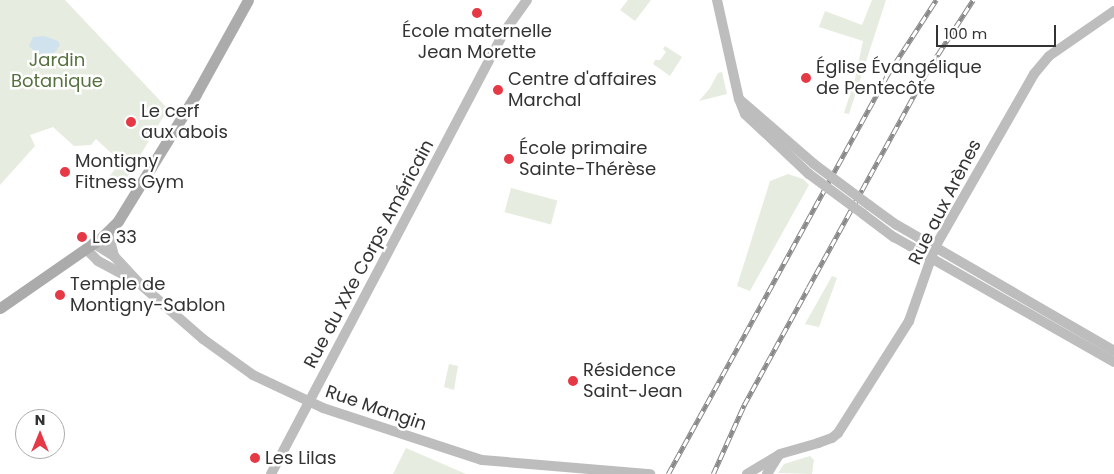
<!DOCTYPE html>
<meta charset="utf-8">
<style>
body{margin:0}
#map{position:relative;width:1114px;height:474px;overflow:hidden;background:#fff;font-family:Poppins,sans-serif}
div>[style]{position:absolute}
.green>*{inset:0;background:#e6ecdf;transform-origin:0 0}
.water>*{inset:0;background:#cfe2ee}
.secondary>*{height:10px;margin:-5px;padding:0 5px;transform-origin:5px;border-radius:5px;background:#bdbdbd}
.primary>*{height:11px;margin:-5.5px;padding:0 5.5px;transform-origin:5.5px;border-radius:5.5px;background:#ababab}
.rail>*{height:4.5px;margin-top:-2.25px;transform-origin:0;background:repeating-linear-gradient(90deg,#fff 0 8px,#888 0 16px);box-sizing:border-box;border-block:1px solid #888}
.secondary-bridge>*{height:10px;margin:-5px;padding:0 5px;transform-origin:5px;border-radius:5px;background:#bdbdbd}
.dots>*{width:14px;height:14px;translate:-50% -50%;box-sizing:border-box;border:2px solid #fff;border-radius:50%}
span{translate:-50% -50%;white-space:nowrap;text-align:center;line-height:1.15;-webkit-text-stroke:5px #fff;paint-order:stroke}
.poi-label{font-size:18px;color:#333}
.left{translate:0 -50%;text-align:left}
.park-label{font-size:18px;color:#56703f}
.street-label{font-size:18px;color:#333}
.north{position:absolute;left:15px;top:409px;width:50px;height:50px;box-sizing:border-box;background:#fff;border:1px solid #adadad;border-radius:50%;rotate:0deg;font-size:14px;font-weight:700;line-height:20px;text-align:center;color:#333}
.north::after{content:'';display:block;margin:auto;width:18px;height:22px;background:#e63946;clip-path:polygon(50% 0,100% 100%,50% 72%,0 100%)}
.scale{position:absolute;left:936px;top:25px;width:120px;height:22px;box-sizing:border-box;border:2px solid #333;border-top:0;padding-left:6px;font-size:15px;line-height:18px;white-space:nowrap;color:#333;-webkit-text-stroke:4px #fff;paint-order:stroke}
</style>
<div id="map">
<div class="green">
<i style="clip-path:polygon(0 0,65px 0,168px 109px,120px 189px,108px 178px,121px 162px,96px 139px,91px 145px,74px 146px,53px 127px,30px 135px,35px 146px,0 185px)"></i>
<i style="clip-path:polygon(628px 0,651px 0,635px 21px,620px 10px)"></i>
<i style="clip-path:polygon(872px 0,886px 0,849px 114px,844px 113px,855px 79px,863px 41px,819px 27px,825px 11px,862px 25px)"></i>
<i style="clip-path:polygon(665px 46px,682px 57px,670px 76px,653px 64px,655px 60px,660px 60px,666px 52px,663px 49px)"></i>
<i style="clip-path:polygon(722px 72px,727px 94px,699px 101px,710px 88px,718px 73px)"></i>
<i style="clip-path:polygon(788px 174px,803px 179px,809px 185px,750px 291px,737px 286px,770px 181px)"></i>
<i style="left:511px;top:188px;width:48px;height:25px;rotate:15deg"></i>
<i style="clip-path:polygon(832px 276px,837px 278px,819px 327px,805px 324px)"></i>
<i style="clip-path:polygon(449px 364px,458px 366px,454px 390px,444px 387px)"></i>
<i style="clip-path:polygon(406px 448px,466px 474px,393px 474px)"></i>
<i style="clip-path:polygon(810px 456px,814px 460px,812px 474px,778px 473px,784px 464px)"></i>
</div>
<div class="water">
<i style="clip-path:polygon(44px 36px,58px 41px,60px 45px,55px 52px,49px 56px,38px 55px,29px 46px,33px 37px)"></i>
</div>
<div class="secondary">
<i style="left:717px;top:0;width:101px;rotate:77.5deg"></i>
<i style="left:739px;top:99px;width:16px;rotate:68deg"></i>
<i style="left:745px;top:114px;width:88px;rotate:43.2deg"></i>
<i style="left:739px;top:99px;width:99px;rotate:40.9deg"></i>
<i style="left:869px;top:205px;width:34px;rotate:36deg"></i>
<i style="left:897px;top:225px;width:251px;rotate:30.1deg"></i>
<i style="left:863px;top:214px;width:39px;rotate:37deg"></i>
<i style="left:894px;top:237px;width:253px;rotate:29.6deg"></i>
<i style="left:108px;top:232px;width:25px;rotate:76deg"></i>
<i style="left:93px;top:243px;width:25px;rotate:32deg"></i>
<i style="left:114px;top:256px;width:38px;rotate:47deg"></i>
<i style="left:140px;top:284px;width:84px;rotate:41.1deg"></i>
<i style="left:203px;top:339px;width:62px;rotate:35.8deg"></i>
<i style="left:253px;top:375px;width:77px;rotate:25.2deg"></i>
<i style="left:323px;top:408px;width:167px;rotate:18.1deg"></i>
<i style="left:482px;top:460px;width:169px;rotate:4.8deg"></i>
<i style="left:86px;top:249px;width:17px;rotate:45deg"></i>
<i style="left:98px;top:261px;width:42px;rotate:28.4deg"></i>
<i style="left:271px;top:474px;width:496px;rotate:-62.2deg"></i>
<i style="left:502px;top:35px;width:43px;rotate:-54.5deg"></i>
<i style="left:747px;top:474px;width:39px;rotate:-31deg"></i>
<i style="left:780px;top:454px;width:40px;rotate:-16deg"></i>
<i style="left:818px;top:443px;width:15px;rotate:-20deg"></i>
<i style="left:832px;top:438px;width:8px;rotate:-40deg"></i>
<i style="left:838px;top:433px;width:133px;rotate:-57.6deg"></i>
<i style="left:909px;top:321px;width:78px;rotate:-70.6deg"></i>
<i style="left:935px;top:247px;width:199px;rotate:-60.2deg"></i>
<i style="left:1034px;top:74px;width:23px;rotate:-50deg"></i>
<i style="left:1049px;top:56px;width:79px;rotate:-34.7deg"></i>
<i style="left:767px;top:474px;width:22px;rotate:-58deg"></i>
</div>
<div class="primary">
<i style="left:0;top:308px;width:123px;rotate:-34.7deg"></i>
<i style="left:101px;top:238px;width:24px;rotate:-45deg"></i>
<i style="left:118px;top:221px;width:149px;rotate:-58.4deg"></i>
<i style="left:196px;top:94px;width:107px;rotate:-61deg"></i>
</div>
<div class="rail">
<i style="left:668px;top:474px;width:453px;rotate:-61.2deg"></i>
<i style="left:886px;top:77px;width:92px;rotate:-57deg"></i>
<i style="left:713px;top:474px;width:76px;rotate:-65.8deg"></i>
<i style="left:744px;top:405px;width:133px;rotate:-61.3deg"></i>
<i style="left:808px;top:288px;width:251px;rotate:-61.2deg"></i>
<i style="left:929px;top:68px;width:81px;rotate:-57.1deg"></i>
</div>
<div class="secondary-bridge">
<i style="left:814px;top:164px;width:69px;rotate:36.7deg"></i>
<i style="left:809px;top:174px;width:67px;rotate:36.5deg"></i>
</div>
<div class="dots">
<i style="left:477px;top:13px;background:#e63946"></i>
<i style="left:806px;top:78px;background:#e63946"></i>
<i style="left:498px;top:90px;background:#e63946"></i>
<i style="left:131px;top:122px;background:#e63946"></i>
<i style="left:509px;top:159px;background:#e63946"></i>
<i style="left:65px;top:172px;background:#e63946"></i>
<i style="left:82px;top:237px;background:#e63946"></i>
<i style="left:60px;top:295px;background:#e63946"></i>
<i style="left:573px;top:381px;background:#e63946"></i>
<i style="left:255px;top:458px;background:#e63946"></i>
</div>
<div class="poi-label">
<span style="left:477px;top:42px">École maternelle<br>Jean Morette</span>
<span class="left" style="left:816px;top:78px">Église Évangélique<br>de Pentecôte</span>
<span class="left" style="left:508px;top:90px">Centre d'affaires<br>Marchal</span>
<span class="left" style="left:141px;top:122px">Le cerf<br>aux abois</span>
<span class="left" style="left:519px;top:159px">École primaire<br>Sainte-Thérèse</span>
<span class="left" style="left:75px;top:172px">Montigny<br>Fitness Gym</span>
<span class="left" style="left:92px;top:237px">Le 33</span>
<span class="left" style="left:70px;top:295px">Temple de<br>Montigny-Sablon</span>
<span class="left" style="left:583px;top:381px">Résidence<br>Saint-Jean</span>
<span class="left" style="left:265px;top:458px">Les Lilas</span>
</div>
<div class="park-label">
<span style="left:57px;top:71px">Jardin<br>Botanique</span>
</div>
<div class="street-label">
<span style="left:945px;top:202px;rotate:-63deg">Rue aux Arènes</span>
<span style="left:369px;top:254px;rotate:-62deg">Rue du XXe Corps Américain</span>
<span style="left:376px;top:408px;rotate:19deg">Rue Mangin</span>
</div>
<div class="north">N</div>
<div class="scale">100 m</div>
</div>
